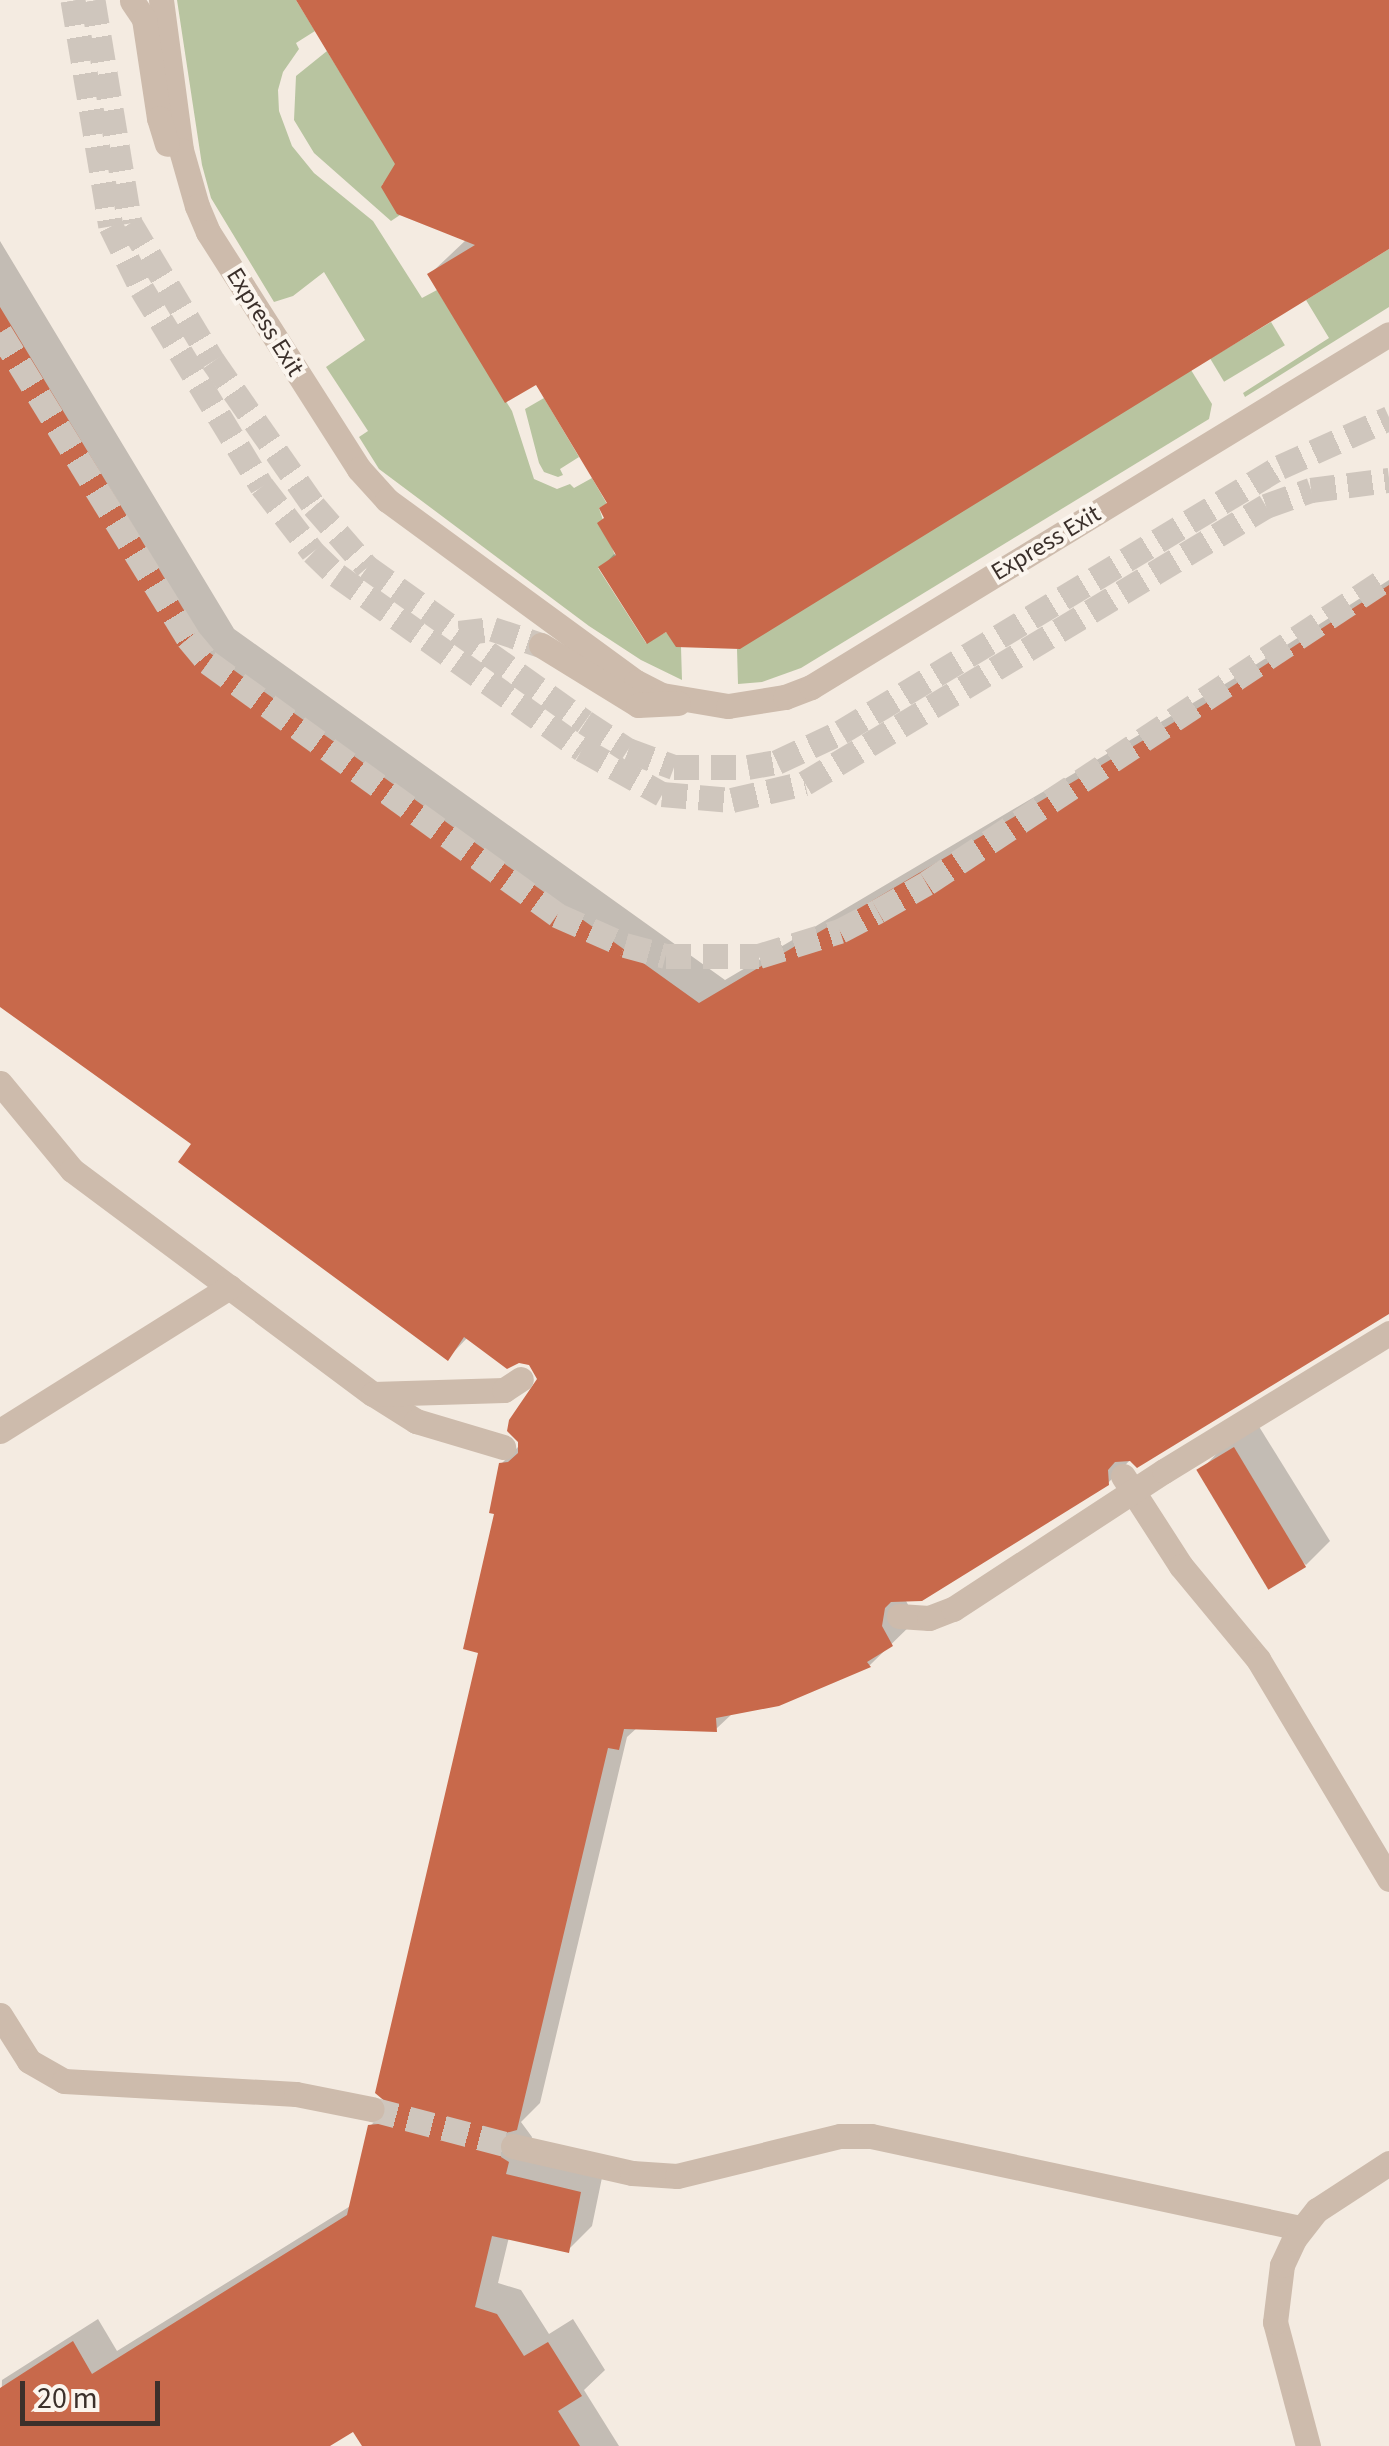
<!DOCTYPE html>
<style>
body{margin:0}
#map{position:relative;width:1389px;height:2446px;overflow:hidden;background:#f4ebe1;font-family:"Source Sans 3",sans-serif}
div>[style]{position:absolute}
.green>*{inset:0;background:#b8c4a0;transform-origin:0 0}
.shadow>*{inset:0;background:#0003}
.building>*{inset:0;background:#c8694b;transform-origin:0 0}
.minor-tunnel>*{height:25px;margin-top:-12.5px;transform-origin:0;background:repeating-linear-gradient(90deg,#cfc6bd 0 25px,transparent 0 37px)}
.major-tunnel>*{height:25px;margin-top:-12.5px;transform-origin:0;background:repeating-linear-gradient(90deg,#cfc6bd 0 25px,transparent 0 37px)}
.minor>*{height:25px;margin:-12.5px;padding:0 12.5px;transform-origin:12.5px;border-radius:12.5px;background:#cdbbac}
span{translate:-50% -50%;white-space:nowrap;text-align:center;line-height:1.15;-webkit-text-stroke:8px #fbf5ee;paint-order:stroke}
.street-label{font-size:25px;color:#3b302b}
.scale{position:absolute;left:20px;top:2381px;width:140px;height:45px;box-sizing:border-box;border:5px solid #3b302b;border-top:0;padding-left:12px;font-size:30px;line-height:35px;white-space:nowrap;color:#3b302b;-webkit-text-stroke:8px #fbf5ee;paint-order:stroke}
</style>
<div id="map">
<div class="green">
<i style="clip-path:polygon(177px 0,296px 0,315px 31px,296px 43px,299px 49px,283px 72px,278px 90px,279px 111px,292px 146px,314px 173px,373px 221px,422px 298px,437px 290px,512px 411px,534px 479px,557px 489px,570px 484px,574px 488px,592px 478px,607px 504px,599px 508px,615px 556px,598px 568px,646px 643px,666px 632px,681px 647px,682px 680px,641px 660px,589px 626px,379px 469px,359px 437px,368px 431px,326px 367px,365px 340px,324px 272px,293px 296px,274px 302px,211px 198px,202px 165px)"></i>
<i style="clip-path:polygon(327px 51px,399px 169px,382px 185px,400px 215px,391px 221px,314px 153px,294px 120px,296px 76px)"></i>
<i style="clip-path:polygon(1389px 249px,1389px 307px,1245px 397px,1243px 393px,1329px 338px,1306px 300px)"></i>
<i style="left:1271px;top:322px;width:27px;height:71px;rotate:59deg"></i>
<i style="clip-path:polygon(1191px 370px,1212px 404px,1209px 419px,801px 668px,762px 682px,738px 684px,737px 649px)"></i>
<i style="clip-path:polygon(544px 398px,579px 457px,560px 469px,563px 475px,558px 477px,544px 472px,539px 463px,525px 409px)"></i>
</div>
<div class="shadow">
<i style="clip-path:polygon(299px 0,1389px 0,1389px 246px,667px 628px,601px 568px,617px 551px,606px 517px,609px 501px,537px 381px,430px 274px,467px 239px,398px 164px)"></i>
<i style="clip-path:polygon(0 241px,234px 629px,725px 980px,1230px 681px,1389px 580px,1389px 1311px,1131px 1459px,1108px 1483px,905px 1599px,916px 1620px,870px 1665px,778px 1704px,733px 1713px,716px 1729px,638px 1727px,627px 1737px,540px 2103px,521px 2122px,532px 2137px,529px 2150px,604px 2168px,592px 2226px,568px 2250px,509px 2237px,498px 2283px,521px 2290px,549px 2334px,573px 2319px,605px 2370px,584px 2390px,619px 2446px,365px 2446px,354px 2428px,325px 2446px,0 2446px,2px 2380px,98px 2319px,117px 2351px,352px 2205px,370px 2126px,390px 2107px,481px 1651px,501px 1464px,521px 1444px,538px 1386px,536px 1368px,468px 1337px,448px 1358px,194px 1144px,0 1004px)"></i>
<i style="clip-path:polygon(1258px 1425px,1330px 1541px,1306px 1565px,1200px 1471px,1224px 1446px)"></i>
</div>
<div class="building">
<i style="clip-path:polygon(296px 0,1389px 0,1389px 249px,740px 649px,676px 647px,666px 632px,647px 644px,598px 567px,616px 555px,597px 523px,604px 518px,599px 508px,607px 503px,536px 385px,505px 403px,427px 274px,475px 245px,397px 214px,381px 187px,395px 164px)"></i>
<i style="clip-path:polygon(0 307px,210px 653px,699px 1003px,1203px 705px,1389px 585px,1389px 1314px,1137px 1468px,1130px 1461px,1115px 1462px,1108px 1470px,1109px 1485px,922px 1601px,891px 1602px,885px 1608px,882px 1626px,893px 1646px,867px 1662px,871px 1667px,779px 1706px,716px 1718px,717px 1732px,624px 1729px,619px 1750px,608px 1748px,517px 2130px,502px 2134px,497px 2143px,501px 2157px,509px 2162px,506px 2174px,581px 2192px,569px 2253px,492px 2236px,475px 2307px,497px 2314px,524px 2356px,548px 2342px,582px 2396px,558px 2411px,580px 2446px,362px 2446px,353px 2432px,330px 2446px,0 2446px,0 2388px,73px 2341px,92px 2374px,347px 2215px,368px 2125px,378px 2124px,388px 2113px,387px 2103px,375px 2093px,478px 1653px,463px 1649px,494px 1514px,489px 1513px,499px 1463px,508px 1462px,518px 1453px,518px 1442px,507px 1431px,509px 1420px,537px 1379px,529px 1365px,519px 1363px,507px 1369px,464px 1337px,448px 1361px,178px 1162px,191px 1144px,0 1007px)"></i>
<i style="left:1234px;top:1447px;width:140px;height:44px;rotate:59deg"></i>
</div>
<div class="minor-tunnel">
<i style="left:0;top:332px;width:359px;rotate:58.4deg"></i>
<i style="left:188px;top:638px;width:31px;rotate:50deg"></i>
<i style="left:208px;top:662px;width:431px;rotate:35.9deg"></i>
<i style="left:557px;top:915px;width:74px;rotate:23.8deg"></i>
<i style="left:625px;top:945px;width:42px;rotate:15deg"></i>
<i style="left:666px;top:956px;width:93px"></i>
<i style="left:759px;top:956px;width:85px;rotate:-17.2deg"></i>
<i style="left:840px;top:931px;width:43px;rotate:-27.8deg"></i>
<i style="left:878px;top:911px;width:56px;rotate:-29.7deg"></i>
<i style="left:927px;top:883px;width:554px;rotate:-33.52deg"></i>
<i style="left:459px;top:633px;width:34px;rotate:-7deg"></i>
<i style="left:493px;top:629px;width:51px;rotate:18.4deg"></i>
<i style="left:372px;top:2109px;width:146px;rotate:14.7deg"></i>
</div>
<div class="major-tunnel">
<i style="left:73px;top:0;width:229px;rotate:80.5deg"></i>
<i style="left:111px;top:226px;width:70px;rotate:63.8deg"></i>
<i style="left:142px;top:289px;width:231px;rotate:58.7deg"></i>
<i style="left:262px;top:486px;width:83px;rotate:52.3deg"></i>
<i style="left:313px;top:552px;width:33px;rotate:44deg"></i>
<i style="left:337px;top:575px;width:301px;rotate:35.4deg"></i>
<i style="left:582px;top:749px;width:92px;rotate:29.4deg"></i>
<i style="left:662px;top:794px;width:70px;rotate:4.9deg"></i>
<i style="left:732px;top:800px;width:75px;rotate:-13.1deg"></i>
<i style="left:805px;top:783px;width:538px;rotate:-31deg"></i>
<i style="left:1266px;top:506px;width:48px;rotate:-19.6deg"></i>
<i style="left:1311px;top:490px;width:79px;rotate:-7.3deg"></i>
<i style="left:93px;top:0;width:226px;rotate:80.6deg"></i>
<i style="left:130px;top:223px;width:161px;rotate:59deg"></i>
<i style="left:213px;top:361px;width:177px;rotate:55.1deg"></i>
<i style="left:314px;top:506px;width:81px;rotate:49deg"></i>
<i style="left:367px;top:567px;width:267px;rotate:35.4deg"></i>
<i style="left:585px;top:722px;width:51px;rotate:33.1deg"></i>
<i style="left:628px;top:750px;width:49px;rotate:20.3deg"></i>
<i style="left:674px;top:767px;width:74px"></i>
<i style="left:748px;top:767px;width:29px;rotate:-10deg"></i>
<i style="left:777px;top:762px;width:71px;rotate:-25.1deg"></i>
<i style="left:841px;top:732px;width:513px;rotate:-31.12deg"></i>
<i style="left:1280px;top:467px;width:120px;rotate:-24.2deg"></i>
</div>
<div class="minor">
<i style="left:161px;top:0;width:151px;rotate:82.4deg"></i>
<i style="left:181px;top:150px;width:58px;rotate:74.1deg"></i>
<i style="left:197px;top:206px;width:28px;rotate:67deg"></i>
<i style="left:208px;top:232px;width:281px;rotate:57.5deg"></i>
<i style="left:359px;top:469px;width:42px;rotate:47.9deg"></i>
<i style="left:387px;top:500px;width:308px;rotate:36.2deg"></i>
<i style="left:636px;top:682px;width:29px;rotate:27deg"></i>
<i style="left:662px;top:695px;width:67px;rotate:9.5deg"></i>
<i style="left:728px;top:706px;width:58px;rotate:-9deg"></i>
<i style="left:785px;top:697px;width:28px;rotate:-21deg"></i>
<i style="left:811px;top:687px;width:677px;rotate:-31.41deg"></i>
<i style="left:132px;top:1px;width:22px;rotate:56deg"></i>
<i style="left:144px;top:19px;width:100px;rotate:81.4deg"></i>
<i style="left:159px;top:118px;width:27px;rotate:73deg"></i>
<i style="left:541px;top:645px;width:114px;rotate:31.7deg"></i>
<i style="left:638px;top:705px;width:40px;rotate:-2.9deg"></i>
<i style="left:0;top:1083px;width:113px;rotate:50.4deg"></i>
<i style="left:72px;top:1170px;width:375px;rotate:36.7deg"></i>
<i style="left:373px;top:1394px;width:51px;rotate:32.1deg"></i>
<i style="left:416px;top:1421px;width:91px;rotate:16.6deg"></i>
<i style="left:373px;top:1394px;width:131px;rotate:-1.7deg"></i>
<i style="left:504px;top:1390px;width:20px;rotate:-33deg"></i>
<i style="left:0;top:1431px;width:271px;rotate:-32.1deg"></i>
<i style="left:1123px;top:1476px;width:107px;rotate:57.2deg"></i>
<i style="left:1181px;top:1566px;width:121px;rotate:50.4deg"></i>
<i style="left:1258px;top:1659px;width:256px;rotate:59.2deg"></i>
<i style="left:899px;top:1616px;width:30px;rotate:4deg"></i>
<i style="left:929px;top:1618px;width:26px;rotate:-21deg"></i>
<i style="left:953px;top:1609px;width:252px;rotate:-33.2deg"></i>
<i style="left:1164px;top:1471px;width:264px;rotate:-31.5deg"></i>
<i style="left:0;top:2015px;width:54px;rotate:57.8deg"></i>
<i style="left:29px;top:2061px;width:40px;rotate:29.7deg"></i>
<i style="left:64px;top:2081px;width:232px;rotate:3.2deg"></i>
<i style="left:296px;top:2094px;width:77px;rotate:11.2deg"></i>
<i style="left:513px;top:2146px;width:122px;rotate:12.8deg"></i>
<i style="left:632px;top:2173px;width:45px;rotate:3.8deg"></i>
<i style="left:677px;top:2176px;width:168px;rotate:-13.8deg"></i>
<i style="left:840px;top:2136px;width:31px"></i>
<i style="left:871px;top:2136px;width:440px;rotate:12.1deg"></i>
<i style="left:1308px;top:2446px;width:128px;rotate:-104.9deg"></i>
<i style="left:1275px;top:2322px;width:57px;rotate:-83deg"></i>
<i style="left:1282px;top:2265px;width:29px;rotate:-65deg"></i>
<i style="left:1294px;top:2239px;width:37px;rotate:-52deg"></i>
<i style="left:1317px;top:2210px;width:86px;rotate:-33.1deg"></i>
</div>
<div class="street-label">
<span style="left:265px;top:322px;rotate:58deg">Express Exit</span>
<span style="left:1046px;top:543px;rotate:-31deg">Express Exit</span>
</div>
<div class="scale">20 m</div>
</div>
